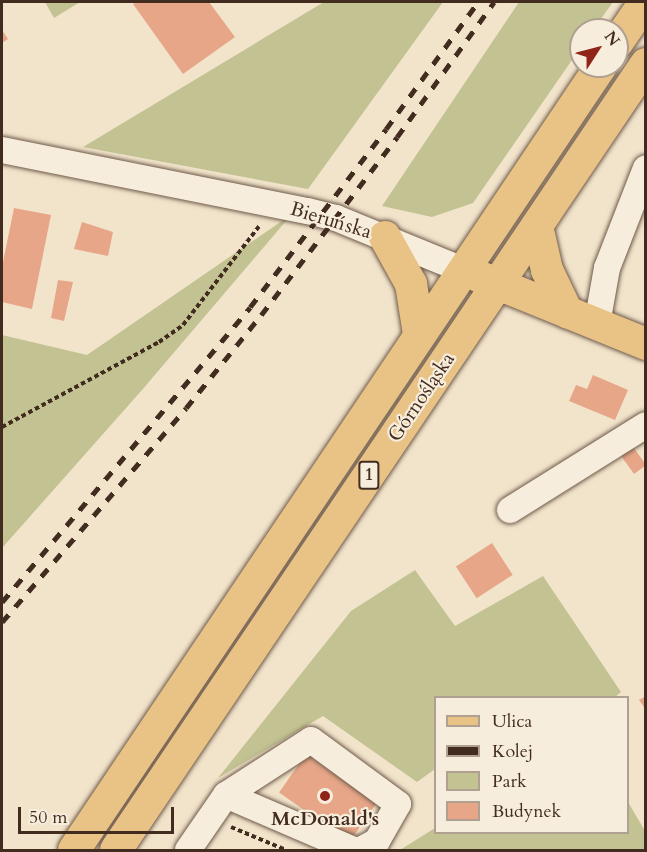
<!DOCTYPE html>
<meta charset="utf-8">
<style>
body{margin:0}
#map{position:relative;width:647px;height:852px;overflow:hidden;background:#f2e4cb;font-family:Cardo,serif}
div>[style]{position:absolute}
.green>*{inset:0;background:#c2c292}
.building>*{inset:0;background:#e7a687;transform-origin:0 0}
.path>*{height:4px;margin-top:-2px;transform-origin:0;background:repeating-linear-gradient(90deg,#422c1f 0 4.5px,transparent 0 7.5px)}
.roads{filter:drop-shadow(0 0 2px #6e5a4a) drop-shadow(0 0 2px #6e5a4a)}
.minor>*{height:26px;margin:-13px;padding:0 13px;transform-origin:13px;border-radius:13px;background:#f7eddd}
.major>*{height:32px;margin:-16px;padding:0 16px;transform-origin:16px;border-radius:16px;background:#e9c286}
.rail>*{height:4.5px;margin-top:-2.25px;transform-origin:0;background:repeating-linear-gradient(90deg,#422c1f 0 10px,transparent 0 20px)}
.dots>*{width:16px;height:16px;translate:-50% -50%;box-sizing:border-box;border:3px solid #f7eddd;border-radius:50%}
span{translate:-50% -50%;white-space:nowrap;text-align:center;line-height:1.15;-webkit-text-stroke:4.5px #f7eddd;paint-order:stroke}
.shield-label span{padding:2px 4px;background:#f7eddd;border:2px solid;border-radius:4px;-webkit-text-stroke-width:0}
.shield-label{font-size:18px;color:#422c1f;font-weight:700}
.street-label{font-size:20px;color:#422c1f}
.poi-label{font-size:20px;color:#422c1f;font-weight:700}
.frame{position:absolute;inset:0;border:3px solid #422c1f;pointer-events:none}
.legend{position:absolute;left:434px;top:696px;width:195px;height:138px;box-sizing:border-box;background:#f7eddd;border:2px solid #afa091;margin:0;padding:8px 10px;list-style:none;font-size:18px;color:#422c1f}
.legend li{display:flex;align-items:center;gap:12px;height:30px}
.legend b{width:30px;border:2px solid #afa091}
.north{position:absolute;left:569px;top:18px;width:60px;height:60px;box-sizing:border-box;background:#f7eddd;border:2px solid #afa091;border-radius:50%;rotate:54deg;font-size:16px;font-weight:700;line-height:24px;text-align:center;color:#422c1f}
.north::after{content:'';display:block;margin:auto;width:21px;height:27px;background:#8f2418;clip-path:polygon(50% 0,100% 100%,50% 72%,0 100%)}
.scale{position:absolute;left:18px;top:807px;width:156px;height:27px;box-sizing:border-box;border:3px solid #422c1f;border-top:0;padding-left:8px;font-size:18px;line-height:21px;white-space:nowrap;color:#422c1f;-webkit-text-stroke:4px #f7eddd;paint-order:stroke}
</style>
<div id="map">
<div class="green">
<i style="clip-path:polygon(45px 2px,80px 2px,54px 18px)"></i>
<i style="clip-path:polygon(324px 2px,443px 2px,308px 189px,83px 147px)"></i>
<i style="clip-path:polygon(519px 2px,613px 2px,593px 30px,581px 30px,581px 47px,473px 203px,432px 217px,382px 206px)"></i>
<i style="clip-path:polygon(292px 214px,142px 390px,2px 548px,2px 335px,87px 355px)"></i>
<i style="clip-path:polygon(415px 570px,455px 626px,543px 576px,621px 692px,614px 698px,436px 698px,435px 769px,417px 782px,323px 716px,218px 778px,351px 611px)"></i>
<i style="clip-path:polygon(628px 802px,645px 831px,645px 850px,400px 850px,435px 828px,436px 832px,628px 832px)"></i>
</div>
<div class="building">
<i style="clip-path:polygon(137px 2px,209px 2px,235px 37px,183px 74px,133px 4px)"></i>
<i style="clip-path:polygon(2px 30px,8px 39px,2px 43px)"></i>
<i style="clip-path:polygon(14px 208px,51px 215px,32px 309px,2px 302px,2px 267px)"></i>
<i style="clip-path:polygon(82px 222px,113px 232px,108px 256px,74px 249px)"></i>
<i style="clip-path:polygon(58px 280px,73px 282px,64px 321px,51px 318px)"></i>
<i style="clip-path:polygon(593px 375px,628px 390px,615px 420px,569px 401px,576px 385px,587px 389px)"></i>
<i style="left:628px;top:440px;width:31px;height:15px;rotate:54deg"></i>
<i style="left:492px;top:543px;width:38px;height:43px;rotate:57deg"></i>
<i style="clip-path:polygon(646px 696px,646px 710px,639px 700px)"></i>
<i style="left:306px;top:754px;width:86px;height:47px;rotate:35deg"></i>
</div>
<div class="path">
<i style="left:2px;top:427px;width:179px;rotate:-28.4deg"></i>
<i style="left:159px;top:342px;width:29px;rotate:-35deg"></i>
<i style="left:183px;top:325px;width:126px;rotate:-52.4deg"></i>
<i style="left:231px;top:827px;width:60px;rotate:22.7deg"></i>
</div>
<div class="roads">
<div class="minor">
<i style="left:2px;top:150px;width:312px;rotate:11.3deg"></i>
<i style="left:308px;top:211px;width:29px;rotate:14deg"></i>
<i style="left:336px;top:218px;width:137px;rotate:22.3deg"></i>
<i style="left:597px;top:324px;width:57px;rotate:-79.9deg"></i>
<i style="left:607px;top:268px;width:107px;rotate:-68.7deg"></i>
<i style="left:510px;top:510px;width:160px;rotate:-32deg"></i>
<i style="left:226px;top:795px;width:139px;rotate:23.3deg"></i>
<i style="left:188px;top:850px;width:67px;rotate:-55.4deg"></i>
<i style="left:226px;top:795px;width:101px;rotate:-32.9deg"></i>
<i style="left:311px;top:740px;width:108px;rotate:36.3deg"></i>
<i style="left:398px;top:804px;width:43px;rotate:119.6deg"></i>
<i style="left:377px;top:841px;width:18px;rotate:151deg"></i>
</div>
<div class="major">
<i style="left:617px;top:43px;width:50px;rotate:-55.7deg"></i>
<i style="left:537px;top:226px;width:45px;rotate:77.2deg"></i>
<i style="left:547px;top:270px;width:47px;rotate:64.5deg"></i>
<i style="left:385px;top:237px;width:54px;rotate:61deg"></i>
<i style="left:411px;top:284px;width:51px;rotate:80.9deg"></i>
<i style="left:478px;top:276px;width:181px;rotate:22deg"></i>
<i style="left:74px;top:850px;width:945px;rotate:-56.09deg"></i>
<i style="left:116px;top:850px;width:948px;rotate:-56.01deg"></i>
</div>
</div>
<div class="rail">
<i style="left:2px;top:602px;width:385px;rotate:-49.9deg"></i>
<i style="left:250px;top:307px;width:224px;rotate:-52.6deg"></i>
<i style="left:386px;top:129px;width:157px;rotate:-54.1deg"></i>
<i style="left:2px;top:622px;width:282px;rotate:-49.3deg"></i>
<i style="left:186px;top:408px;width:119px;rotate:-51.1deg"></i>
<i style="left:261px;top:315px;width:224px;rotate:-52.6deg"></i>
<i style="left:397px;top:137px;width:166px;rotate:-54.3deg"></i>
</div>
<div class="dots">
<i style="left:325px;top:796px;background:#8f2418"></i>
</div>
<div class="shield-label">
<span style="left:369px;top:475px">1</span>
</div>
<div class="street-label">
<span style="left:331px;top:220px;rotate:17deg">Bieruńska</span>
<span style="left:421px;top:397px;rotate:-56deg">Górnośląska</span>
</div>
<div class="poi-label">
<span style="left:325px;top:818px">McDonald's</span>
</div>
<div class="frame"></div>
<ul class="legend">
<li><b style="height:8px;background:#e9c286"></b>Ulica</li>
<li><b style="height:8px;background:#422c1f"></b>Kolej</li>
<li><b style="height:16px;background:#c2c292"></b>Park</li>
<li><b style="height:16px;background:#e7a687"></b>Budynek</li>
</ul>
<div class="north">N</div>
<div class="scale">50 m</div>
</div>
